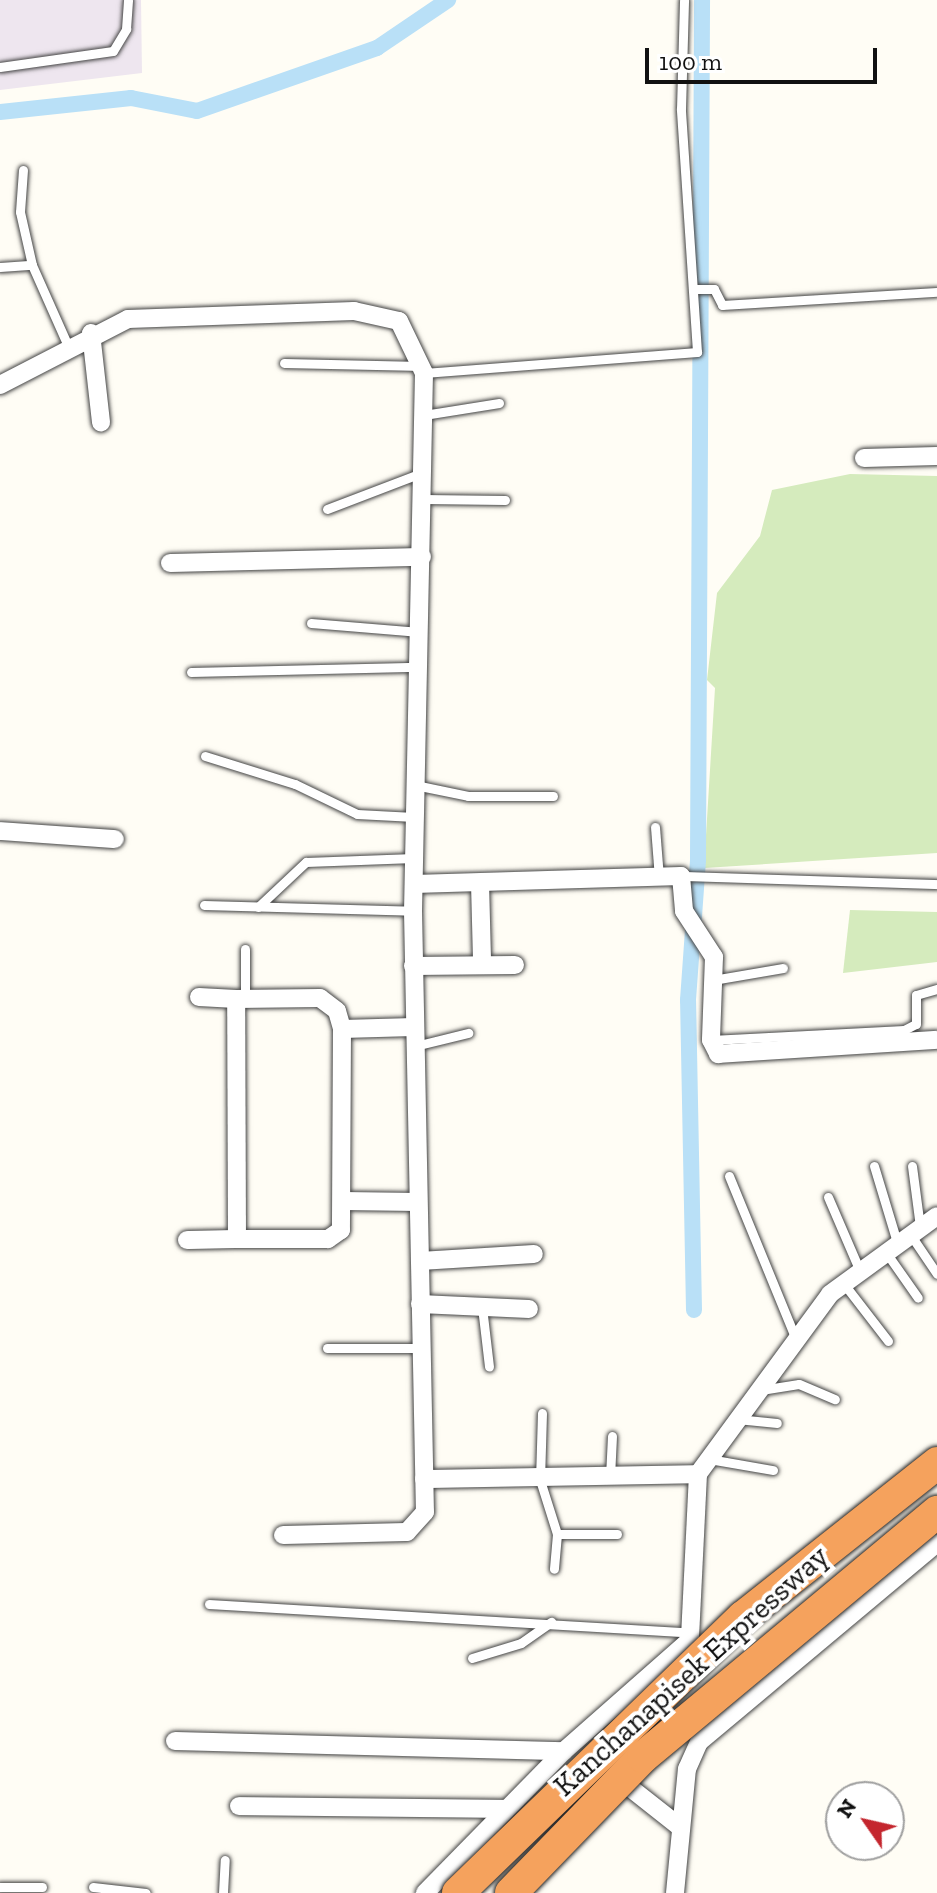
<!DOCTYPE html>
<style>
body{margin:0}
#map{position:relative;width:937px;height:1893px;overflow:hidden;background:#fffdf5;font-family:"Zilla Slab",serif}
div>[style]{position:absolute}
.industrial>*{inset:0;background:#eee6ef}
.green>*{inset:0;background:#d5ebbd}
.canal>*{height:16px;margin:-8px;padding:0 8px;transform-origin:8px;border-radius:8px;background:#b9e0f7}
.roads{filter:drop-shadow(0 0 2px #444) drop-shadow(0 0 2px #444)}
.lane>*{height:9px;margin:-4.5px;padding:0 4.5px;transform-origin:4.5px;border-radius:4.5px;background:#fff}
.street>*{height:18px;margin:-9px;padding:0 9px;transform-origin:9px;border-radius:9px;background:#fff}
.bridges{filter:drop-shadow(0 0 2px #222) drop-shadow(0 0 2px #222)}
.highway-bridge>*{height:32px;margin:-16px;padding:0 16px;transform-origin:16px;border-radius:16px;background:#f5a25d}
span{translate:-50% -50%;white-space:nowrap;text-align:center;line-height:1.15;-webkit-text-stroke:8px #fff;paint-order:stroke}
.street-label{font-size:30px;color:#111}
.north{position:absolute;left:825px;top:1781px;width:80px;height:80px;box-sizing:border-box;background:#fff;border:2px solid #a0a0a0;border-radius:50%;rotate:304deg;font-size:22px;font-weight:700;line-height:32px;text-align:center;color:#111}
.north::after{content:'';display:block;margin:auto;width:28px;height:36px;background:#c4262e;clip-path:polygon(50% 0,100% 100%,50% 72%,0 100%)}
.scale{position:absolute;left:645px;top:48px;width:232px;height:36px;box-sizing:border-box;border:4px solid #111;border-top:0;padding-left:10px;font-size:24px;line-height:28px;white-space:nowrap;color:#111;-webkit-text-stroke:6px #fff;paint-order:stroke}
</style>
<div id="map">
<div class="industrial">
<i style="clip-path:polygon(0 0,141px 0,142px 73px,0 90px)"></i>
</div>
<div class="green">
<i style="clip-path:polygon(850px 474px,937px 476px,937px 853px,704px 868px,715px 688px,707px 680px,717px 593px,760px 536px,772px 490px)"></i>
<i style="clip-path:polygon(850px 910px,937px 912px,937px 962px,843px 973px)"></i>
</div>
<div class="canal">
<i style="left:0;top:112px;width:132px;rotate:-6.1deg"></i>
<i style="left:131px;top:98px;width:67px;rotate:11.1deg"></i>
<i style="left:197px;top:111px;width:191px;rotate:-19.3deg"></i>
<i style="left:377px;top:48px;width:86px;rotate:-34.1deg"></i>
<i style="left:694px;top:1310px;width:310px;rotate:-91.1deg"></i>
<i style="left:688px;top:1000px;width:141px;rotate:-85.9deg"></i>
<i style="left:698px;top:859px;width:859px;rotate:-89.73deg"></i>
</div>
<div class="roads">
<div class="lane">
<i style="left:0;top:67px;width:114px;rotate:-8.1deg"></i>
<i style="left:113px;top:51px;width:26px;rotate:-59deg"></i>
<i style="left:126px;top:29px;width:29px;rotate:-86deg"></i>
<i style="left:23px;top:170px;width:42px;rotate:94.1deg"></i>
<i style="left:20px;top:212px;width:54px;rotate:77.2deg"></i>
<i style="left:0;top:267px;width:32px;rotate:-4deg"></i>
<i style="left:32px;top:265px;width:89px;rotate:66deg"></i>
<i style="left:694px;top:289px;width:20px"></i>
<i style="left:714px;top:289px;width:18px;rotate:63deg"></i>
<i style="left:722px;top:305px;width:215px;rotate:-3.5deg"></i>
<i style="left:284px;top:363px;width:138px;rotate:1.2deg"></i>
<i style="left:424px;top:373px;width:274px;rotate:-4.4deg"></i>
<i style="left:697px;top:352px;width:244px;rotate:-93.8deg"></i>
<i style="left:681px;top:109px;width:109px;rotate:-88.4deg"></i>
<i style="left:424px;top:415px;width:76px;rotate:-9.1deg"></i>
<i style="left:423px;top:499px;width:82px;rotate:0.7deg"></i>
<i style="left:327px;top:509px;width:104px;rotate:-20.9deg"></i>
<i style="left:311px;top:623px;width:109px;rotate:4.7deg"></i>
<i style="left:191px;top:672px;width:228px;rotate:-1.3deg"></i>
<i style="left:205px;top:756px;width:94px;rotate:17.3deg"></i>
<i style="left:295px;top:784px;width:69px;rotate:25.8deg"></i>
<i style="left:357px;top:814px;width:57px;rotate:3deg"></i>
<i style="left:415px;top:785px;width:54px;rotate:11.7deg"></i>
<i style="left:468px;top:796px;width:85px"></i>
<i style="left:655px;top:827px;width:51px;rotate:85.5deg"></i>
<i style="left:681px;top:876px;width:256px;rotate:1.8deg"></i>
<i style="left:204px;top:905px;width:209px;rotate:1.6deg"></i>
<i style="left:258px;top:907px;width:66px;rotate:-43.2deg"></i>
<i style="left:306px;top:862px;width:108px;rotate:-2.1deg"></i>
<i style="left:245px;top:949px;width:50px;rotate:90deg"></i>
<i style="left:713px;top:980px;width:71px;rotate:-9.7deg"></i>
<i style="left:711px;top:1040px;width:193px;rotate:-3deg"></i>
<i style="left:904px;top:1030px;width:13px;rotate:-27deg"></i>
<i style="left:916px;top:1024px;width:29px;rotate:-90deg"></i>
<i style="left:916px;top:995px;width:22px;rotate:-16deg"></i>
<i style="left:415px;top:1046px;width:55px;rotate:-13.8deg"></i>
<i style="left:874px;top:1166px;width:79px;rotate:73.2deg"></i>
<i style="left:912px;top:1166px;width:62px;rotate:82.5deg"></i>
<i style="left:729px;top:1176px;width:174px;rotate:67.7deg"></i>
<i style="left:828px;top:1197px;width:78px;rotate:66.7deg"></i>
<i style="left:910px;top:1234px;width:48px;rotate:56deg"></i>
<i style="left:885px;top:1251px;width:57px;rotate:54.9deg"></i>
<i style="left:844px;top:1284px;width:72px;rotate:52.3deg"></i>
<i style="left:482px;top:1307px;width:60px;rotate:83.3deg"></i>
<i style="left:327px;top:1348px;width:94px"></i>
<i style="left:761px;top:1390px;width:38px;rotate:-9deg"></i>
<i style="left:799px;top:1384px;width:39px;rotate:23deg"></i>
<i style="left:542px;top:1413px;width:67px;rotate:91.7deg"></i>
<i style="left:540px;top:1480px;width:57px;rotate:72.5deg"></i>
<i style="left:557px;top:1534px;width:35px;rotate:95deg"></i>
<i style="left:737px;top:1419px;width:40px;rotate:5.7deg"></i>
<i style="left:709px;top:1459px;width:65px;rotate:9.8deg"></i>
<i style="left:610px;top:1477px;width:41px;rotate:-87.2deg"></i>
<i style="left:557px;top:1534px;width:60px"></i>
<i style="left:209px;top:1604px;width:485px;rotate:3.4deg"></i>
<i style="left:472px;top:1658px;width:51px;rotate:-17deg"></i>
<i style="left:521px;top:1643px;width:37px;rotate:-35deg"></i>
<i style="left:0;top:1887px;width:42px"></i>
<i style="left:93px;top:1887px;width:53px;rotate:6.5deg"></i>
<i style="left:223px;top:1893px;width:33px;rotate:-87deg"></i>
</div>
<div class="street">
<i style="left:91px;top:333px;width:90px;rotate:83.6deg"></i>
<i style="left:0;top:385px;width:144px;rotate:-27.3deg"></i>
<i style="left:128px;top:319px;width:226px;rotate:-2deg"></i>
<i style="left:354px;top:311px;width:46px;rotate:12.5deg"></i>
<i style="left:399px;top:321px;width:58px;rotate:64.3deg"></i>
<i style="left:424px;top:373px;width:538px;rotate:91.17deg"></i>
<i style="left:413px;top:911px;width:601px;rotate:88.86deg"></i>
<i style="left:425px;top:1512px;width:27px;rotate:132deg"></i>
<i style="left:407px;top:1532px;width:124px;rotate:178.6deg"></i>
<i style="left:864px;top:458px;width:73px;rotate:-1.6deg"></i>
<i style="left:170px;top:563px;width:252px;rotate:-1.4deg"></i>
<i style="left:0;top:831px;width:115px;rotate:4deg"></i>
<i style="left:480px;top:883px;width:79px;rotate:88.5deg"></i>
<i style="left:414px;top:884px;width:267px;rotate:-1.7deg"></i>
<i style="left:681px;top:876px;width:35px;rotate:85deg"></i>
<i style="left:684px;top:911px;width:55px;rotate:56.9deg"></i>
<i style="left:714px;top:957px;width:83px;rotate:92.1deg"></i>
<i style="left:711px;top:1040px;width:16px;rotate:63deg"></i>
<i style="left:718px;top:1054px;width:219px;rotate:-3.7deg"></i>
<i style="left:413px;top:966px;width:102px;rotate:-0.6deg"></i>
<i style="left:199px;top:997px;width:37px;rotate:3deg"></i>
<i style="left:320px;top:998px;width:21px;rotate:37deg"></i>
<i style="left:337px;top:1011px;width:19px;rotate:74deg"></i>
<i style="left:342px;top:1029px;width:201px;rotate:90.3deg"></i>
<i style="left:341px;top:1230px;width:16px;rotate:145deg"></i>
<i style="left:328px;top:1239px;width:91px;rotate:180deg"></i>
<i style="left:237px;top:1239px;width:240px;rotate:-90.2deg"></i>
<i style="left:236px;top:999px;width:84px;rotate:-0.7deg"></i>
<i style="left:342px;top:1029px;width:72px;rotate:-1.6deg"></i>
<i style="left:343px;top:1201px;width:75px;rotate:0.8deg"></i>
<i style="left:187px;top:1240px;width:50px;rotate:-1.1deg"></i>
<i style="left:420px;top:1261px;width:114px;rotate:-3.5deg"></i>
<i style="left:420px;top:1304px;width:109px;rotate:2.6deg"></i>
<i style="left:698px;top:1474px;width:223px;rotate:-53.7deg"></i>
<i style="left:830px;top:1294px;width:132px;rotate:-36.1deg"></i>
<i style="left:424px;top:1479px;width:274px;rotate:-1deg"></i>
<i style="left:698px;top:1474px;width:166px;rotate:92.8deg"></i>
<i style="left:690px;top:1640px;width:168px;rotate:138.6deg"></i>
<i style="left:564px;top:1751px;width:199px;rotate:134.4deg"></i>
<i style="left:175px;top:1741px;width:389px;rotate:1.5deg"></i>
<i style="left:614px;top:1775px;width:85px;rotate:38.3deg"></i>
<i style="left:239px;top:1806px;width:266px;rotate:0.6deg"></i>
<i style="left:675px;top:1893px;width:125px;rotate:-84.5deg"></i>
<i style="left:687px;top:1769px;width:30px;rotate:-66deg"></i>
<i style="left:699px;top:1742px;width:310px;rotate:-39.9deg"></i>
</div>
</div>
<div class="bridges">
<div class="highway-bridge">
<i style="left:458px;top:1893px;width:397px;rotate:-44.1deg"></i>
<i style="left:743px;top:1617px;width:248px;rotate:-38.4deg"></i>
<i style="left:511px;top:1893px;width:190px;rotate:-45.9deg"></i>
<i style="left:643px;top:1757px;width:383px;rotate:-39.8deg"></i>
</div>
</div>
<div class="street-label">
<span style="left:691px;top:1671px;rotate:-42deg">Kanchanapisek Expressway</span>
</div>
<div class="north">N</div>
<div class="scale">100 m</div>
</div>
